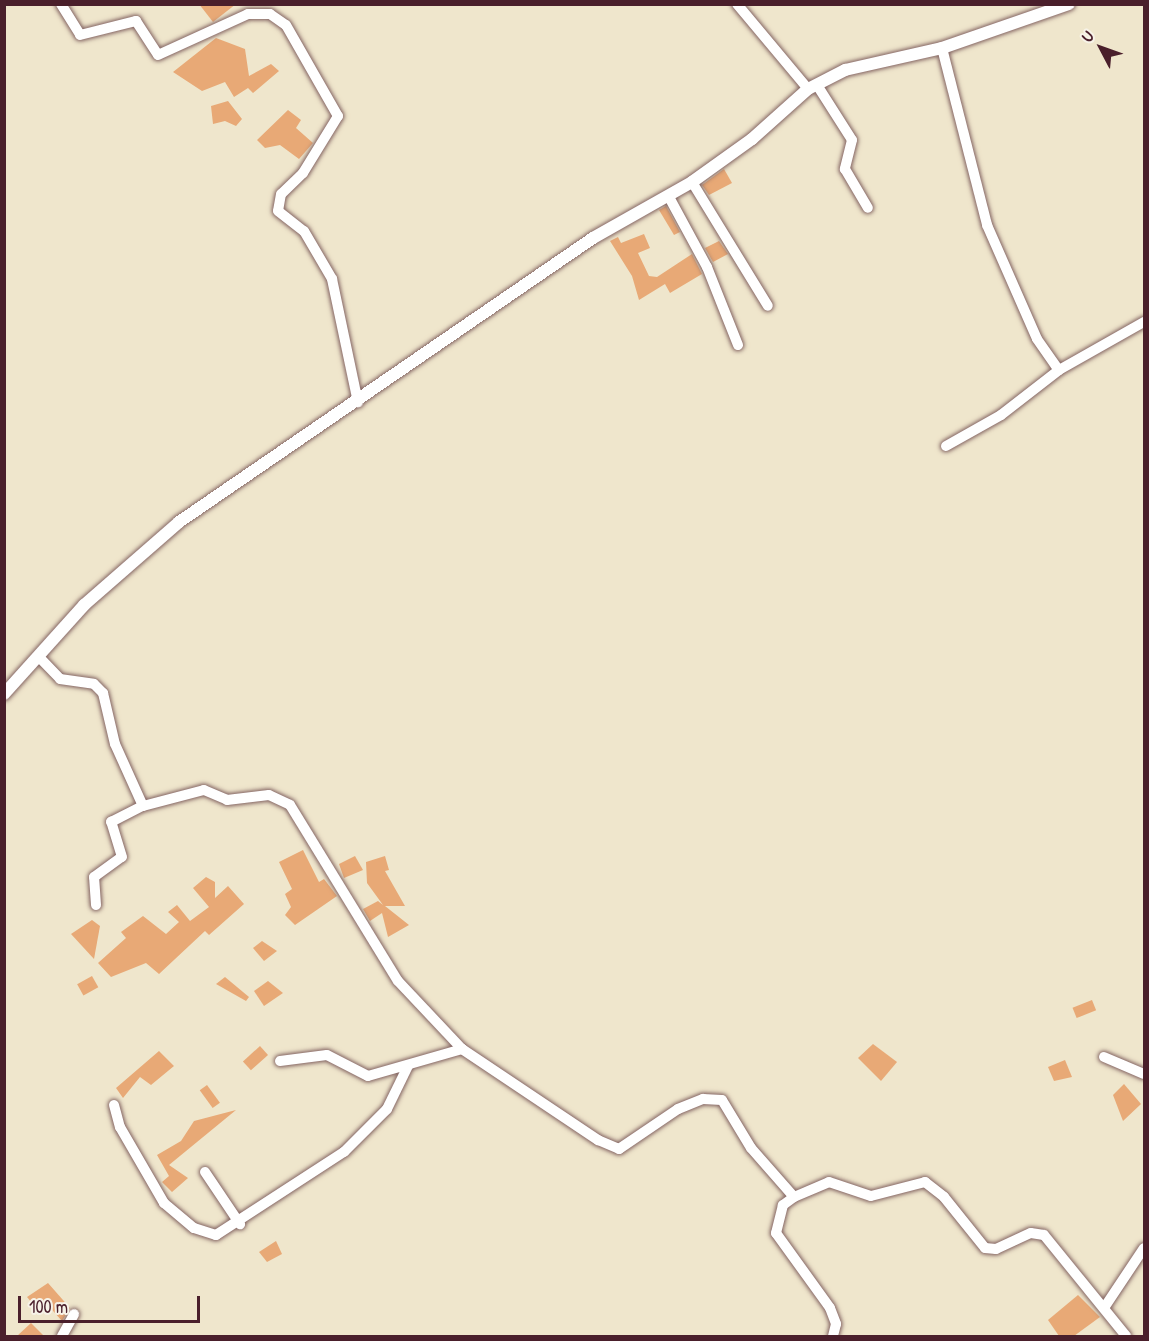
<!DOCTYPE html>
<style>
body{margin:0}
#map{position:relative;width:1149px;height:1341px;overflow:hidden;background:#efe6cc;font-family:"Patrick Hand",sans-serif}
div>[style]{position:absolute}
.building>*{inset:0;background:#e8a976;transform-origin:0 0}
.roads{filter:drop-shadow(0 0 2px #846563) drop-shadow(0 0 2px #846563)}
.minor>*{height:10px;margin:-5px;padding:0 5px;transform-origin:5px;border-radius:5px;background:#fff}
.tertiary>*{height:12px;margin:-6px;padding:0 6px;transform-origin:6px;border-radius:6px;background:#fff}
span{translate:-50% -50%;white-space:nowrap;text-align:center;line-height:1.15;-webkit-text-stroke:6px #f7f3e8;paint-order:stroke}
.frame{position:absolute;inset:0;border:6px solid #4a1f2b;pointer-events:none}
.north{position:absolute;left:1071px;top:18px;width:60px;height:60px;-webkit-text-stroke:4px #f7f3e8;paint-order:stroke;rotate:311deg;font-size:16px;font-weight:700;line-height:24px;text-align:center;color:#4a1f2b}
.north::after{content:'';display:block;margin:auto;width:21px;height:27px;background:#4a1f2b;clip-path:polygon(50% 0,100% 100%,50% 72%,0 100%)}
.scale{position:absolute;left:18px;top:1296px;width:182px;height:27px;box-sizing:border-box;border:3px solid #4a1f2b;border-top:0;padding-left:8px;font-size:18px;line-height:21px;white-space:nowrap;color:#4a1f2b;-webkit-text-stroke:4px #f7f3e8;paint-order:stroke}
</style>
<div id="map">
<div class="building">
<i style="clip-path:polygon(199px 4px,236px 4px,213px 22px)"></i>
<i style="clip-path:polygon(216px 38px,245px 49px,249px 76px,271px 64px,279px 71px,253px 93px,248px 88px,234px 97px,225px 82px,202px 91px,173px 72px)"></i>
<i style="clip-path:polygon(228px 101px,242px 119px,236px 126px,225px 121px,213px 124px,211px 106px)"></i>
<i style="clip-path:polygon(288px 110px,301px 120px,296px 128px,313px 143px,299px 159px,280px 145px,265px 148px,257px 140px)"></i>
<i style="clip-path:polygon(724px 169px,732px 183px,709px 195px,702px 185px)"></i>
<i style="clip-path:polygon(666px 206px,680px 232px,674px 235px,659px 210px)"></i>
<i style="clip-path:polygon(644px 234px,650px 248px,638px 253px,649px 276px,657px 277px,692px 254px,702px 274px,670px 293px,665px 284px,639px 300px,632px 276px,610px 241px,618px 237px,621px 243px)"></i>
<i style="clip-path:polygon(719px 241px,728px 254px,713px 262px,705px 248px)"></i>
<i style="clip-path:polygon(303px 850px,319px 882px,324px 879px,337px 896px,295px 925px,285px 915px,291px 907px,285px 894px,292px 889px,279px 862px)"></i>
<i style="clip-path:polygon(355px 856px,363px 870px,344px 878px,339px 864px)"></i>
<i style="clip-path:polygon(385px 856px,389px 870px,385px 871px,405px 906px,385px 906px,409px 925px,388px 937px,382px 913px,370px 921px,363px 909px,378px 901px,383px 905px,367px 883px,366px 862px)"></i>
<i style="clip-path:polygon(206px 877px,215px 882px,215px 898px,228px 886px,244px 904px,209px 935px,205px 931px,159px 974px,146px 963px,111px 977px,98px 963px,126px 938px,121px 932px,143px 916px,166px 934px,179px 922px,168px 912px,177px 905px,190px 921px,209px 907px,193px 888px)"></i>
<i style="clip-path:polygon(92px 920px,100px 926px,94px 959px,71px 934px)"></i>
<i style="clip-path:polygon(262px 941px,277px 951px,264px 961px,253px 948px)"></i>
<i style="left:92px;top:976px;width:13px;height:17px;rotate:61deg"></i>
<i style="clip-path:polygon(225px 977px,249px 997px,246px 1001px,216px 984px)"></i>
<i style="clip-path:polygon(268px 981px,283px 993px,264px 1006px,254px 991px)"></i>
<i style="left:1092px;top:1000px;width:11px;height:21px;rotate:68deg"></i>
<i style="clip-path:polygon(873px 1044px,897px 1062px,881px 1081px,858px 1058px)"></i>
<i style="left:260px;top:1046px;width:12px;height:23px;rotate:48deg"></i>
<i style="clip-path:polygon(159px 1051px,174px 1066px,151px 1085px,140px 1077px,123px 1098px,116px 1088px)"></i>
<i style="clip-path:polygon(1065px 1060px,1072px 1077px,1054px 1081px,1048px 1067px)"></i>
<i style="clip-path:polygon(1124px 1084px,1141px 1104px,1123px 1121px,1113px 1095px)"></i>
<i style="left:207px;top:1085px;width:22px;height:9px;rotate:54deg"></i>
<i style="clip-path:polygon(236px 1110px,169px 1165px,188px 1178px,172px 1192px,162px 1182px,169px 1176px,157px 1155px,181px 1141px,194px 1121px)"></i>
<i style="clip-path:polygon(276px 1241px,282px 1254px,267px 1262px,259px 1252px)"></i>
<i style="clip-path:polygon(48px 1283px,70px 1308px,62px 1321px,46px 1303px,37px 1309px,27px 1297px)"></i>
<i style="clip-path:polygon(1078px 1295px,1100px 1317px,1074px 1336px,1059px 1336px,1048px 1320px)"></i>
<i style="clip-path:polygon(31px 1323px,44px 1336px,17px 1336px)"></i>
</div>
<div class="roads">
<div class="minor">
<i style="left:61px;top:4px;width:36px;rotate:58deg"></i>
<i style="left:80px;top:35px;width:58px;rotate:-14deg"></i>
<i style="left:136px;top:21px;width:40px;rotate:57.1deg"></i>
<i style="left:158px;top:55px;width:99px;rotate:-24.5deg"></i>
<i style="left:248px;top:14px;width:22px"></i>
<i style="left:270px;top:14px;width:19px;rotate:35deg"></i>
<i style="left:286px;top:25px;width:105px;rotate:60.3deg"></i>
<i style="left:338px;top:116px;width:67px;rotate:121.6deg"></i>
<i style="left:303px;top:173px;width:30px;rotate:136deg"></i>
<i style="left:281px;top:194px;width:17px;rotate:100deg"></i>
<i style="left:278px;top:211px;width:33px;rotate:38deg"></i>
<i style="left:304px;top:231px;width:56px;rotate:59.7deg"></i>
<i style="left:332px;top:279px;width:126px;rotate:78.1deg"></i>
<i style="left:737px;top:4px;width:111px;rotate:50.1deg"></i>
<i style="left:942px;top:48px;width:183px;rotate:75.7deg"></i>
<i style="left:987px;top:225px;width:124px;rotate:66.3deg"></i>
<i style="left:1037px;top:339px;width:38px;rotate:55deg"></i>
<i style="left:1059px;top:370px;width:98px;rotate:-29.5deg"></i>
<i style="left:817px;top:85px;width:65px;rotate:57.5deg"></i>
<i style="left:852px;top:140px;width:30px;rotate:104deg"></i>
<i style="left:845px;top:169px;width:45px;rotate:59.5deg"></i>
<i style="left:692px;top:182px;width:145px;rotate:58.5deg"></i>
<i style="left:669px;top:197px;width:80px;rotate:61.5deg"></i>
<i style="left:707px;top:267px;width:84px;rotate:68.3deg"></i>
<i style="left:946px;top:446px;width:63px;rotate:-29.4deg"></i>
<i style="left:1001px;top:415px;width:73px;rotate:-37.8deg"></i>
<i style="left:40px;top:658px;width:29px;rotate:46deg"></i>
<i style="left:60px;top:679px;width:34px;rotate:8deg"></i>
<i style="left:94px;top:684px;width:13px;rotate:45deg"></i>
<i style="left:103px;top:693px;width:52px;rotate:76.8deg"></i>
<i style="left:115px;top:744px;width:68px;rotate:65.7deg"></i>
<i style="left:143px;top:806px;width:63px;rotate:-14.7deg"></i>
<i style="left:204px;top:790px;width:25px;rotate:23deg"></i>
<i style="left:227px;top:800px;width:42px;rotate:-6.8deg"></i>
<i style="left:269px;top:795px;width:23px;rotate:25deg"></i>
<i style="left:290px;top:805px;width:206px;rotate:58.5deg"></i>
<i style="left:398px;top:981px;width:93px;rotate:46.7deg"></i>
<i style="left:462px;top:1049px;width:164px;rotate:33.8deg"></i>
<i style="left:598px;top:1140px;width:23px;rotate:23deg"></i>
<i style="left:619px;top:1149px;width:71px;rotate:-34.1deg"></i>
<i style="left:678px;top:1109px;width:27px;rotate:-22deg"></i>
<i style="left:703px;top:1099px;width:19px;rotate:3deg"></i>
<i style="left:722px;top:1100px;width:56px;rotate:58.9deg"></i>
<i style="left:751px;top:1148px;width:65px;rotate:48.7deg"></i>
<i style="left:794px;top:1197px;width:38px;rotate:-23deg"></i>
<i style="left:829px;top:1182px;width:44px;rotate:18.4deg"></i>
<i style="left:871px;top:1196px;width:56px;rotate:-14.5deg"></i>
<i style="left:925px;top:1182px;width:24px;rotate:38deg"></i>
<i style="left:944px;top:1197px;width:65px;rotate:51.2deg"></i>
<i style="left:985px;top:1248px;width:11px;rotate:5deg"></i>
<i style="left:996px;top:1249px;width:38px;rotate:-25deg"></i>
<i style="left:1031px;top:1233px;width:13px;rotate:9deg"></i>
<i style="left:1044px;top:1235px;width:130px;rotate:50.9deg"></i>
<i style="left:96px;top:905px;width:28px;rotate:-94deg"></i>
<i style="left:94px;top:877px;width:34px;rotate:-36deg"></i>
<i style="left:122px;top:857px;width:37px;rotate:-107deg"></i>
<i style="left:111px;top:822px;width:36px;rotate:-27deg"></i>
<i style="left:1104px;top:1057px;width:43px;rotate:23deg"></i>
<i style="left:280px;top:1061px;width:47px;rotate:-7.3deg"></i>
<i style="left:327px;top:1055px;width:46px;rotate:27.1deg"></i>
<i style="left:368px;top:1076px;width:98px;rotate:-16deg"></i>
<i style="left:114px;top:1105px;width:23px;rotate:75deg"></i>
<i style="left:120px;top:1127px;width:88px;rotate:59.9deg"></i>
<i style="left:164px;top:1203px;width:39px;rotate:40deg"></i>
<i style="left:194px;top:1228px;width:23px;rotate:18deg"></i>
<i style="left:216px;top:1235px;width:153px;rotate:-33deg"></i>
<i style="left:344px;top:1152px;width:61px;rotate:-45deg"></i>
<i style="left:387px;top:1109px;width:48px;rotate:-64deg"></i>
<i style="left:205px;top:1172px;width:63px;rotate:56.1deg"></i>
<i style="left:794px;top:1197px;width:14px;rotate:144deg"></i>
<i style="left:783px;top:1205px;width:29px;rotate:104deg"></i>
<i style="left:776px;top:1233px;width:92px;rotate:54.2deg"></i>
<i style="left:830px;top:1308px;width:17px;rotate:69deg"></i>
<i style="left:836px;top:1324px;width:12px;rotate:104deg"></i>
<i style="left:1104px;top:1308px;width:72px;rotate:-56.3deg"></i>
<i style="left:62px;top:1336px;width:25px;rotate:-61deg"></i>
</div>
<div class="tertiary">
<i style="left:4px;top:694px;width:120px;rotate:-48deg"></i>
<i style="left:84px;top:605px;width:126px;rotate:-41.1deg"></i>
<i style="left:179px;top:522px;width:502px;rotate:-34.45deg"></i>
<i style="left:593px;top:238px;width:114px;rotate:-29.5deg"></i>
<i style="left:692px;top:182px;width:74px;rotate:-35.6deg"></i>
<i style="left:752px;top:139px;width:75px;rotate:-41.8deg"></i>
<i style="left:808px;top:89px;width:42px;rotate:-27.2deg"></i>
<i style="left:845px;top:70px;width:99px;rotate:-12.8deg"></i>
<i style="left:942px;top:48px;width:134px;rotate:-19.1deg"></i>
</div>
</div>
<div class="frame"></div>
<div class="north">U</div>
<div class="scale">100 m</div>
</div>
